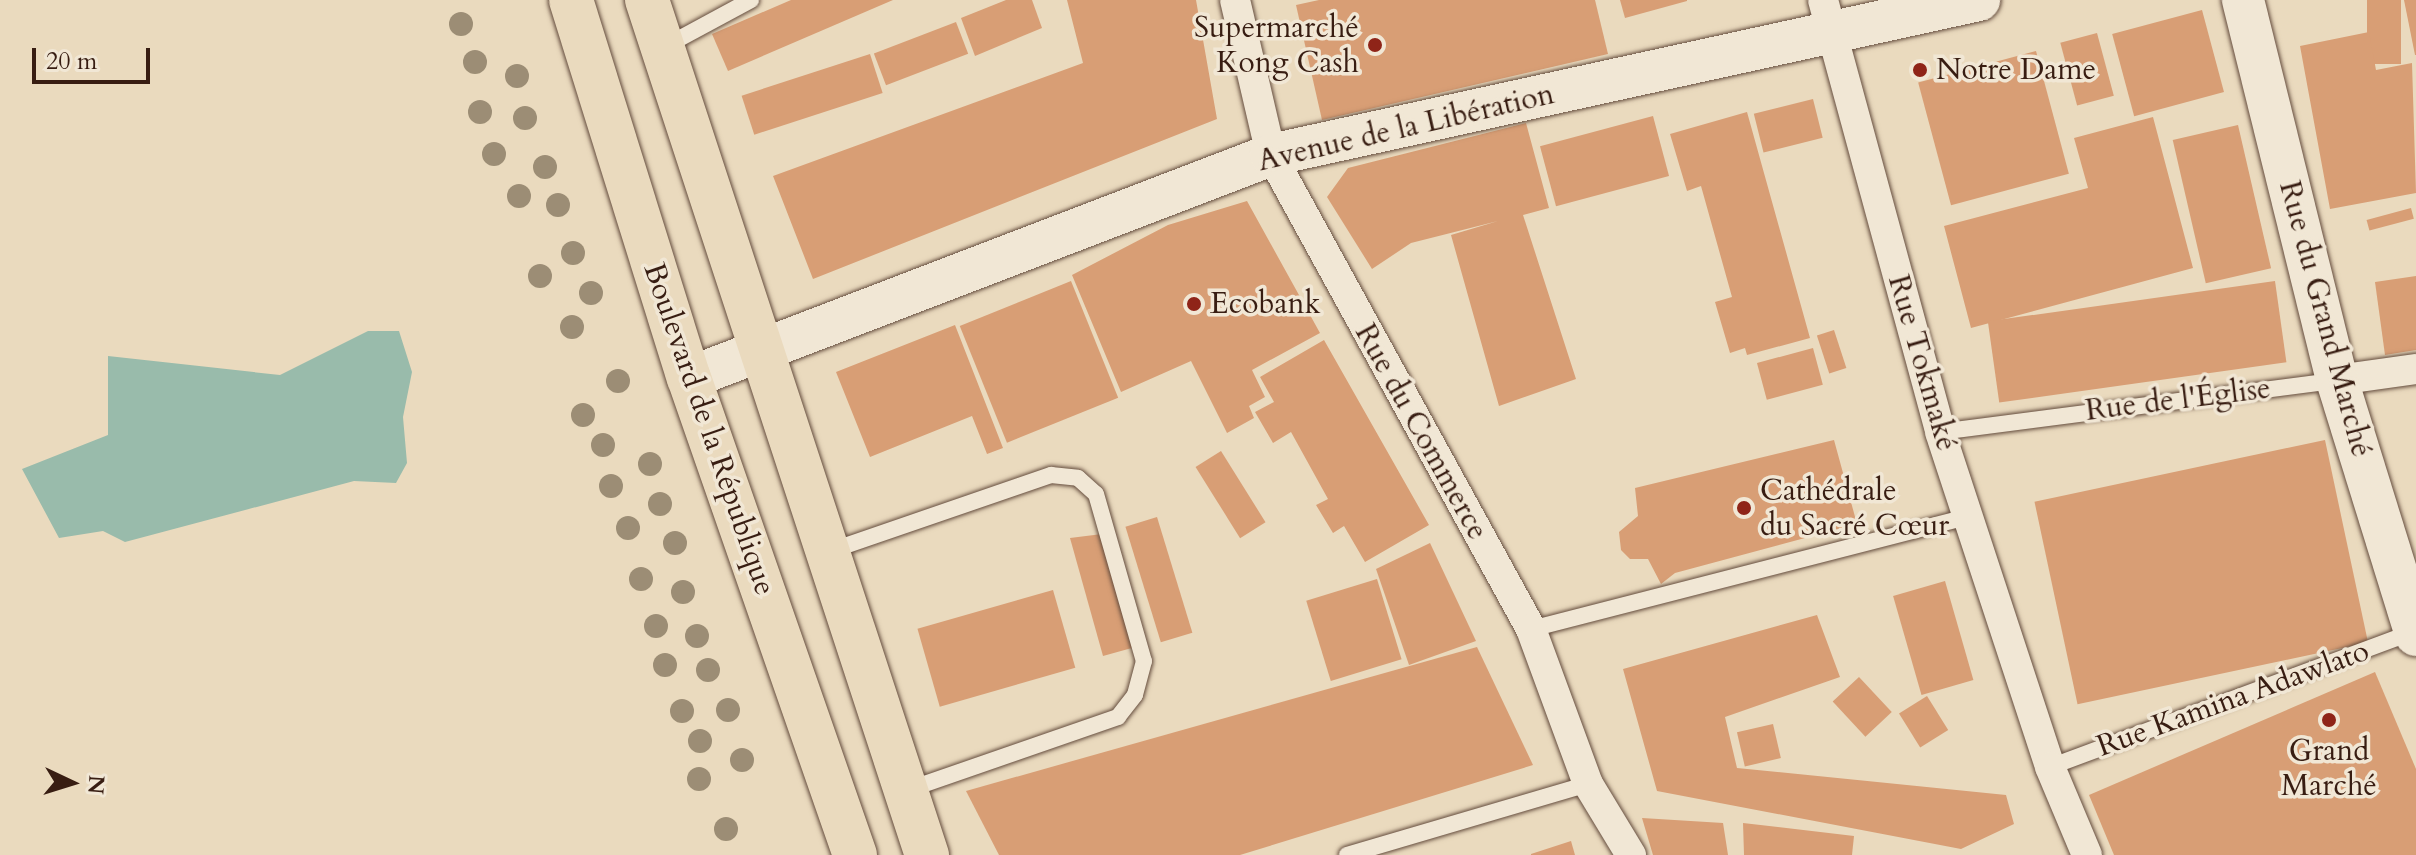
<!DOCTYPE html>
<meta charset="utf-8">
<style>
body{margin:0}
#map{position:relative;width:2416px;height:855px;overflow:hidden;background:#eadabe;font-family:Cardo,serif}
div>[style]{position:absolute}
.water>*{inset:0;background:#99bbab}
.building>*{inset:0;background:#d89e75;transform-origin:0 0}
.roads{filter:drop-shadow(0 0 2px #644c3d) drop-shadow(0 0 2px #644c3d)}
.lane>*{height:16px;margin:-8px;padding:0 8px;transform-origin:8px;border-radius:8px;background:#f1e7d5}
.street>*{height:30px;margin:-15px;padding:0 15px;transform-origin:15px;border-radius:15px;background:#f1e7d5}
.secondary>*{height:42px;margin:-21px;padding:0 21px;transform-origin:21px;border-radius:21px;background:#f1e7d5}
.highway>*{height:44px;margin:-22px;padding:0 22px;transform-origin:22px;border-radius:22px;background:#eadabe}
.trees>*{width:24px;height:24px;margin:-12px;border-radius:50%;background:#9c8d75}
.dots>*{width:22px;height:22px;translate:-50% -50%;box-sizing:border-box;border:4px solid #f1e7d5;border-radius:50%}
span{translate:-50% -50%;white-space:nowrap;text-align:center;line-height:1.15;-webkit-text-stroke:7px #f1e7d5;paint-order:stroke}
.poi-label{font-size:30px;color:#381d12}
.right{translate:-100% -50%;text-align:right}
.left{translate:0 -50%;text-align:left}
.street-label{font-size:30px;color:#381d12}
.north{position:absolute;left:32px;top:743px;width:80px;height:80px;-webkit-text-stroke:6px #f1e7d5;paint-order:stroke;rotate:94deg;font-size:22px;font-weight:700;line-height:32px;text-align:center;color:#381d12}
.north::after{content:'';display:block;margin:auto;width:28px;height:36px;background:#381d12;clip-path:polygon(50% 0,100% 100%,50% 72%,0 100%)}
.scale{position:absolute;left:32px;top:48px;width:118px;height:36px;box-sizing:border-box;border:4px solid #381d12;border-top:0;padding-left:10px;font-size:24px;line-height:28px;white-space:nowrap;color:#381d12;-webkit-text-stroke:6px #f1e7d5;paint-order:stroke}
</style>
<div id="map">
<div class="water">
<i style="clip-path:polygon(368px 331px,399px 331px,412px 372px,403px 417px,407px 463px,396px 483px,354px 481px,125px 542px,103px 531px,59px 538px,22px 469px,108px 435px,108px 356px,280px 375px)"></i>
</div>
<div class="building">
<i style="clip-path:polygon(791px 0,893px 0,728px 71px,712px 34px)"></i>
<i style="clip-path:polygon(1006px 0,1032px 0,1042px 28px,975px 56px,961px 18px)"></i>
<i style="clip-path:polygon(1067px 0,1196px 0,1217px 119px,813px 279px,773px 176px,1083px 63px)"></i>
<i style="clip-path:polygon(1319px 0,1595px 0,1608px 54px,1322px 120px,1296px 5px)"></i>
<i style="clip-path:polygon(1620px 0,1687px 0,1687px 1px,1625px 18px)"></i>
<i style="left:2367px;top:0;width:34px;height:64px"></i>
<i style="clip-path:polygon(2404px 0,2416px 0,2416px 55px,2415px 55px)"></i>
<i style="left:2202px;top:10px;width:85px;height:93px;rotate:75deg"></i>
<i style="left:956px;top:22px;width:34px;height:88px;rotate:69deg"></i>
<i style="clip-path:polygon(2369px 32px,2376px 70px,2412px 63px,2416px 193px,2330px 209px,2300px 46px)"></i>
<i style="left:2097px;top:33px;width:65px;height:38px;rotate:75deg"></i>
<i style="left:2036px;top:51px;width:127px;height:122px;rotate:75deg"></i>
<i style="left:870px;top:54px;width:41px;height:135px;rotate:72deg"></i>
<i style="left:1813px;top:99px;width:40px;height:61px;rotate:76deg"></i>
<i style="clip-path:polygon(1747px 112px,1810px 338px,1747px 355px,1745px 348px,1730px 353px,1715px 302px,1732px 297px,1701px 186px,1687px 191px,1670px 134px)"></i>
<i style="left:1653px;top:116px;width:62px;height:117px;rotate:75deg"></i>
<i style="clip-path:polygon(2153px 117px,2193px 268px,1971px 328px,1944px 226px,2088px 188px,2074px 138px)"></i>
<i style="clip-path:polygon(1526px 123px,1549px 208px,1523px 215px,1576px 379px,1499px 406px,1451px 235px,1498px 221px,1411px 243px,1372px 269px,1327px 197px,1348px 168px)"></i>
<i style="left:2238px;top:125px;width:147px;height:67px;rotate:77deg"></i>
<i style="clip-path:polygon(1247px 201px,1320px 333px,1252px 370px,1265px 397px,1249px 406px,1254px 418px,1227px 433px,1191px 361px,1121px 392px,1072px 275px,1168px 225px)"></i>
<i style="left:2411px;top:208px;width:11px;height:46px;rotate:75deg"></i>
<i style="clip-path:polygon(2416px 276px,2416px 350px,2385px 355px,2375px 282px)"></i>
<i style="left:1071px;top:281px;width:126px;height:120px;rotate:68deg"></i>
<i style="left:2275px;top:281px;width:82px;height:290px;rotate:82deg"></i>
<i style="clip-path:polygon(955px 325px,1003px 448px,987px 454px,972px 416px,870px 457px,836px 372px)"></i>
<i style="left:1834px;top:330px;width:40px;height:18px;rotate:72deg"></i>
<i style="clip-path:polygon(1324px 340px,1429px 525px,1365px 562px,1344px 526px,1333px 533px,1316px 505px,1328px 499px,1291px 432px,1273px 443px,1255px 412px,1274px 402px,1260px 377px)"></i>
<i style="left:1813px;top:348px;width:38px;height:58px;rotate:75deg"></i>
<i style="clip-path:polygon(1834px 440px,1857px 524px,1675px 573px,1661px 584px,1648px 559px,1630px 559px,1621px 550px,1619px 532px,1638px 516px,1635px 488px)"></i>
<i style="left:2325px;top:440px;width:207px;height:297px;rotate:78deg"></i>
<i style="left:1221px;top:451px;width:84px;height:30px;rotate:58deg"></i>
<i style="left:1157px;top:517px;width:121px;height:33px;rotate:73deg"></i>
<i style="clip-path:polygon(1102px 534px,1139px 646px,1103px 656px,1070px 538px)"></i>
<i style="clip-path:polygon(1430px 543px,1476px 641px,1409px 665px,1376px 569px)"></i>
<i style="left:1377px;top:579px;width:84px;height:74px;rotate:73deg"></i>
<i style="left:1945px;top:581px;width:103px;height:54px;rotate:74deg"></i>
<i style="left:1053px;top:590px;width:81px;height:141px;rotate:74deg"></i>
<i style="clip-path:polygon(1817px 615px,1840px 677px,1725px 717px,1737px 768px,2006px 795px,2014px 824px,1961px 849px,1657px 791px,1623px 669px)"></i>
<i style="clip-path:polygon(1477px 647px,1533px 765px,1240px 855px,999px 855px,966px 791px)"></i>
<i style="clip-path:polygon(2375px 672px,2416px 769px,2416px 855px,2114px 855px,2089px 795px)"></i>
<i style="left:1859px;top:677px;width:48px;height:36px;rotate:47deg"></i>
<i style="left:1927px;top:696px;width:40px;height:33px;rotate:58deg"></i>
<i style="left:1773px;top:724px;width:35px;height:37px;rotate:77deg"></i>
<i style="clip-path:polygon(1642px 818px,1723px 823px,1728px 855px,1653px 855px)"></i>
<i style="clip-path:polygon(1743px 823px,1854px 836px,1852px 855px,1744px 855px)"></i>
<i style="clip-path:polygon(1571px 841px,1575px 855px,1531px 855px,1531px 854px)"></i>
</div>
<div class="roads">
<div class="lane">
<i style="left:664px;top:47px;width:99px;rotate:-28.4deg"></i>
<i style="left:1940px;top:432px;width:398px;rotate:-7.4deg"></i>
<i style="left:830px;top:551px;width:234px;rotate:-19deg"></i>
<i style="left:1051px;top:475px;width:27px;rotate:6deg"></i>
<i style="left:1078px;top:478px;width:24px;rotate:42deg"></i>
<i style="left:1096px;top:494px;width:174px;rotate:74deg"></i>
<i style="left:1144px;top:661px;width:35px;rotate:105deg"></i>
<i style="left:1135px;top:695px;width:28px;rotate:128deg"></i>
<i style="left:1118px;top:717px;width:223px;rotate:160.9deg"></i>
<i style="left:1531px;top:629px;width:450px;rotate:-14.4deg"></i>
<i style="left:2050px;top:767px;width:387px;rotate:-20.4deg"></i>
<i style="left:1347px;top:855px;width:251px;rotate:-16.4deg"></i>
</div>
<div class="street">
<i style="left:1235px;top:0;width:159px;rotate:76.9deg"></i>
<i style="left:1271px;top:155px;width:541px;rotate:61.25deg"></i>
<i style="left:1531px;top:629px;width:165px;rotate:69.8deg"></i>
<i style="left:1588px;top:784px;width:83px;rotate:58.8deg"></i>
<i style="left:1823px;top:0;width:448px;rotate:74.8deg"></i>
<i style="left:1940px;top:432px;width:353px;rotate:71.8deg"></i>
<i style="left:2050px;top:767px;width:95px;rotate:67.2deg"></i>
<i style="left:2337px;top:380px;width:80px;rotate:-7.9deg"></i>
</div>
<div class="secondary">
<i style="left:2243px;top:0;width:391px;rotate:76.1deg"></i>
<i style="left:2337px;top:380px;width:267px;rotate:72.8deg"></i>
<i style="left:689px;top:378px;width:623px;rotate:-20.96deg"></i>
<i style="left:1271px;top:155px;width:725px;rotate:-12.35deg"></i>
</div>
<div class="highway">
<i style="left:571px;top:0;width:396px;rotate:72.7deg"></i>
<i style="left:689px;top:378px;width:505px;rotate:70.81deg"></i>
<i style="left:647px;top:0;width:900px;rotate:71.87deg"></i>
</div>
</div>
<div class="trees">
<i style="left:461px;top:24px"></i>
<i style="left:475px;top:62px"></i>
<i style="left:517px;top:76px"></i>
<i style="left:480px;top:112px"></i>
<i style="left:525px;top:118px"></i>
<i style="left:494px;top:154px"></i>
<i style="left:545px;top:167px"></i>
<i style="left:519px;top:196px"></i>
<i style="left:558px;top:205px"></i>
<i style="left:573px;top:253px"></i>
<i style="left:540px;top:276px"></i>
<i style="left:591px;top:293px"></i>
<i style="left:572px;top:327px"></i>
<i style="left:618px;top:381px"></i>
<i style="left:583px;top:415px"></i>
<i style="left:603px;top:445px"></i>
<i style="left:650px;top:464px"></i>
<i style="left:611px;top:486px"></i>
<i style="left:660px;top:504px"></i>
<i style="left:628px;top:528px"></i>
<i style="left:675px;top:543px"></i>
<i style="left:641px;top:579px"></i>
<i style="left:683px;top:592px"></i>
<i style="left:656px;top:626px"></i>
<i style="left:697px;top:636px"></i>
<i style="left:665px;top:665px"></i>
<i style="left:708px;top:670px"></i>
<i style="left:728px;top:710px"></i>
<i style="left:682px;top:711px"></i>
<i style="left:700px;top:741px"></i>
<i style="left:742px;top:760px"></i>
<i style="left:699px;top:779px"></i>
<i style="left:726px;top:829px"></i>
</div>
<div class="dots">
<i style="left:1375px;top:45px;background:#8f2418"></i>
<i style="left:1920px;top:70px;background:#8f2418"></i>
<i style="left:1194px;top:304px;background:#8f2418"></i>
<i style="left:1744px;top:508px;background:#8f2418"></i>
<i style="left:2329px;top:720px;background:#8f2418"></i>
</div>
<div class="poi-label">
<span class="right" style="left:1359px;top:45px">Supermarché<br>Kong Cash</span>
<span class="left" style="left:1936px;top:70px">Notre Dame</span>
<span class="left" style="left:1210px;top:304px">Ecobank</span>
<span class="left" style="left:1760px;top:508px">Cathédrale<br>du Sacré Cœur</span>
<span style="left:2329px;top:768px">Grand<br>Marché</span>
</div>
<div class="street-label">
<span style="left:1406px;top:128px;rotate:-13deg">Avenue de la Libération</span>
<span style="left:2325px;top:319px;rotate:75deg">Rue du Grand Marché</span>
<span style="left:1922px;top:363px;rotate:74deg">Rue Tokmaké</span>
<span style="left:2178px;top:400px;rotate:-7deg">Rue de l'Église</span>
<span style="left:709px;top:429px;rotate:71deg">Boulevard de la République</span>
<span style="left:1421px;top:432px;rotate:61deg">Rue du Commerce</span>
<span style="left:2233px;top:699px;rotate:-20deg">Rue Kamina Adawlato</span>
</div>
<div class="north">N</div>
<div class="scale">20 m</div>
</div>
